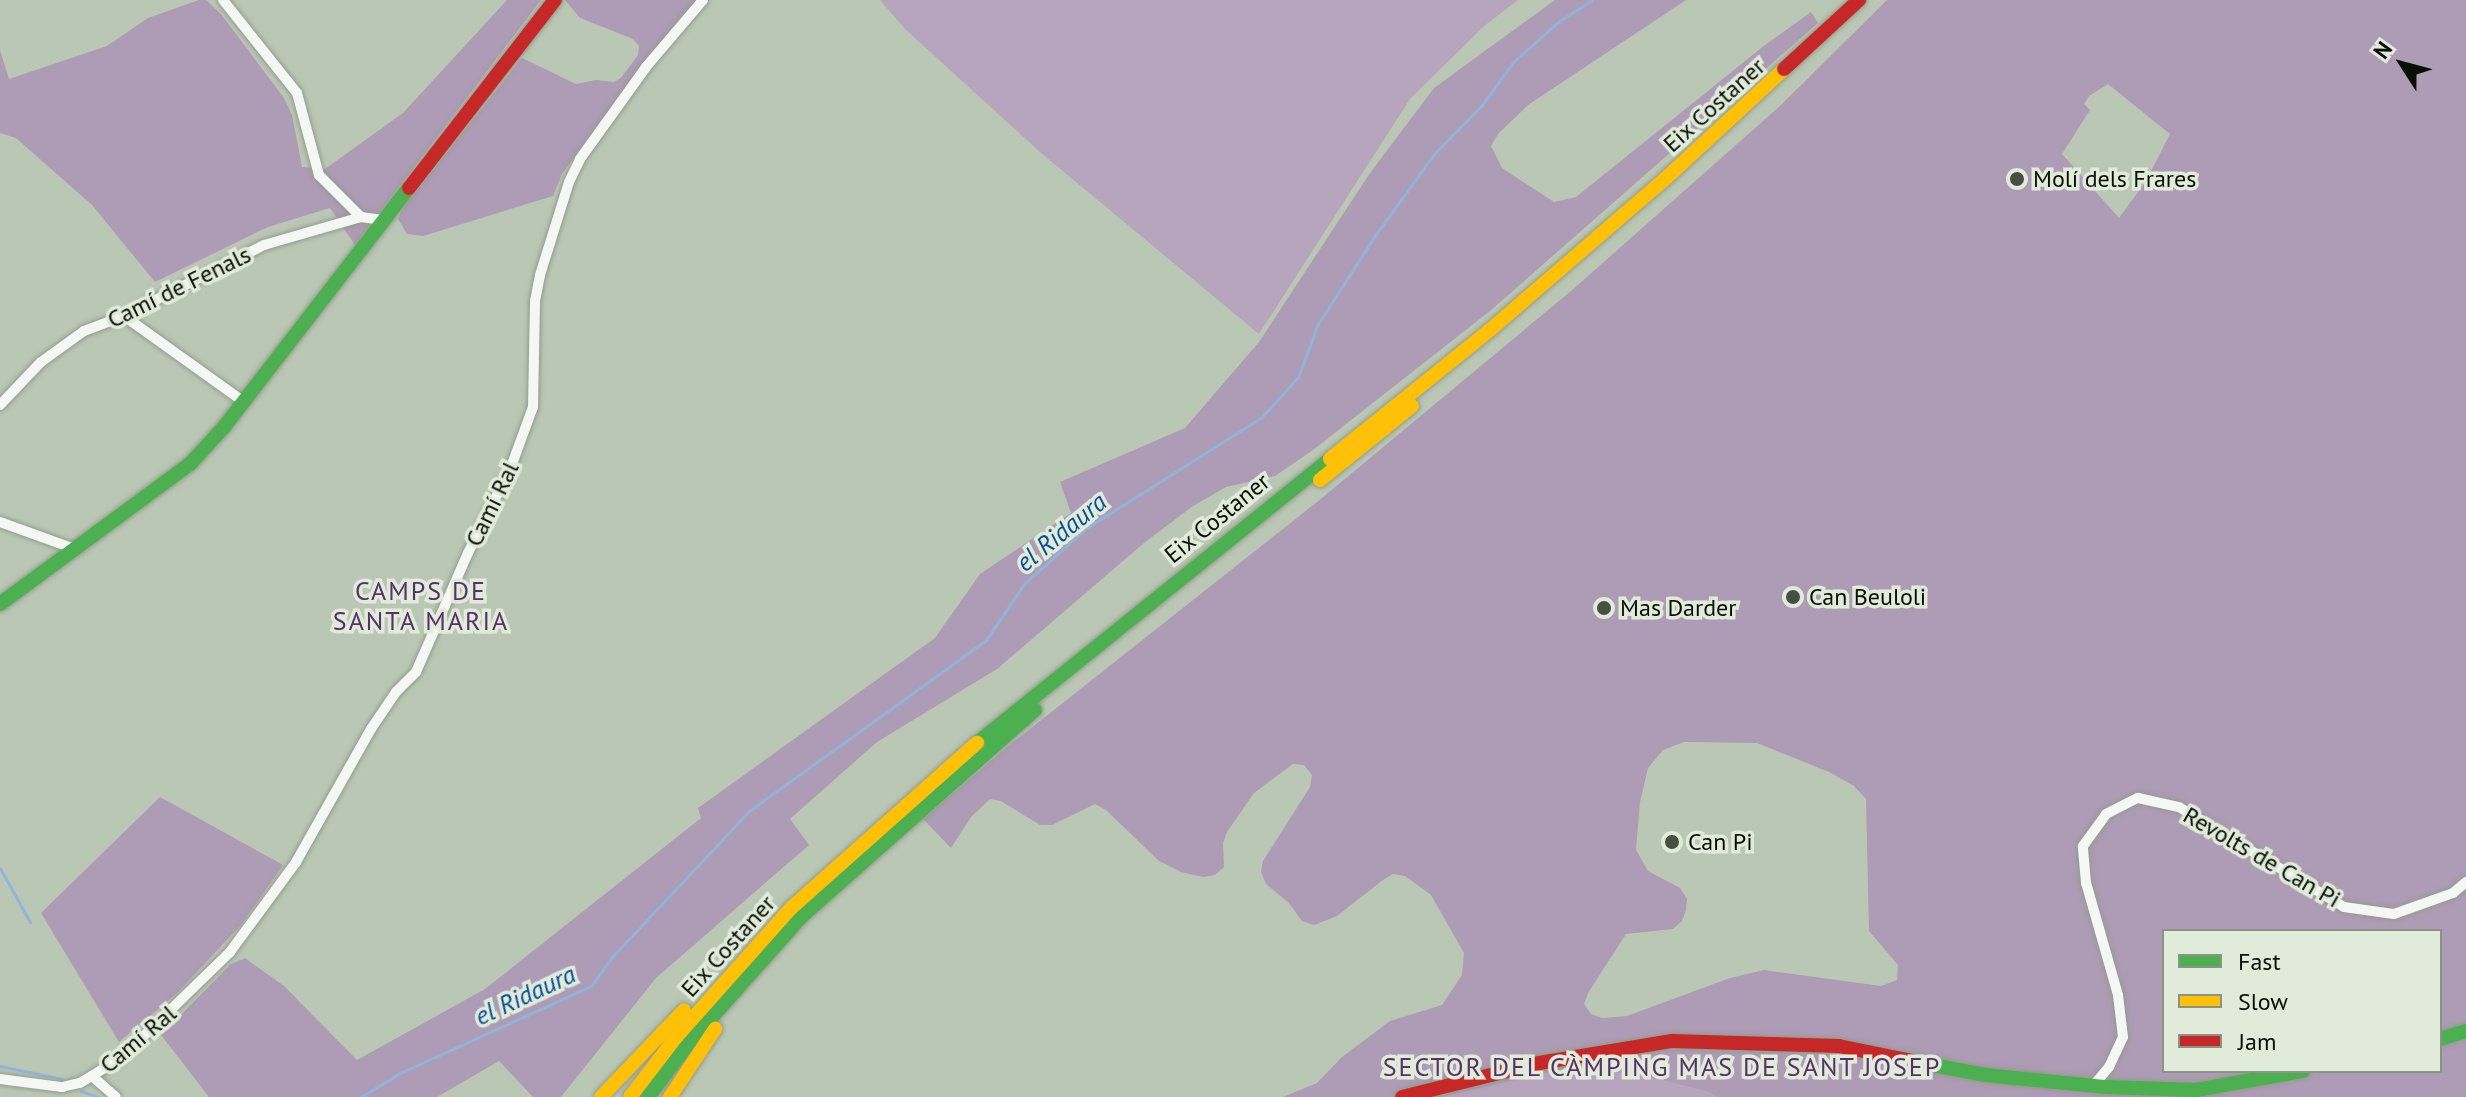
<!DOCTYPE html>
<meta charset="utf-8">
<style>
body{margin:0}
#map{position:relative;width:2466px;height:1097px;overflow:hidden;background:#bbc7b5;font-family:"PT Sans",sans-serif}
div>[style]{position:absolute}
.green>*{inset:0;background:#b7a5be}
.forest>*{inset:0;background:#ae9bb6}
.stream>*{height:3px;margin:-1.5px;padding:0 1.5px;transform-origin:1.5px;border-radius:1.5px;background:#8fb5db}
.roads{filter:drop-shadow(0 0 2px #939c8e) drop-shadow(0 0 2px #939c8e)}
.street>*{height:10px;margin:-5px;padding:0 5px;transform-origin:5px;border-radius:5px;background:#f5f7f4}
.fast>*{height:14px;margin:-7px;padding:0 7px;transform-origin:7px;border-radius:7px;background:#4caf50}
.slow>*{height:14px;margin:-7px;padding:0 7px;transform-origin:7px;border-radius:7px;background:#ffc107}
.jam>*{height:14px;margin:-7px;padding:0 7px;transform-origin:7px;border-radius:7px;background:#c62828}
.dots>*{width:22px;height:22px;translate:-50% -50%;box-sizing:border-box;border:4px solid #e0ebda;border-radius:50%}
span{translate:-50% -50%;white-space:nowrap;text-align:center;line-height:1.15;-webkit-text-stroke:7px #e0ebda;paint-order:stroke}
.street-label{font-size:24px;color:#080f05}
.poi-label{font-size:24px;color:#080f05}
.left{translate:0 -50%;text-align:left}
.water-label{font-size:26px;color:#084d96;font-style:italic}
.neighbourhood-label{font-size:26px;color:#583168;letter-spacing:2px}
.legend{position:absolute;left:2162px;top:929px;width:280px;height:144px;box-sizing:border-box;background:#e0ebda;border:2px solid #8a9385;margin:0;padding:10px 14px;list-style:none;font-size:24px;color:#080f05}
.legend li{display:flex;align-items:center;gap:16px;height:40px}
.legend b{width:40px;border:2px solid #8a9385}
.north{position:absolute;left:2362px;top:24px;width:80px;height:80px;-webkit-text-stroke:6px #e0ebda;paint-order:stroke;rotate:306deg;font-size:22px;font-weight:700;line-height:32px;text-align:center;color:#080f05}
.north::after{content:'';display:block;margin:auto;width:28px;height:36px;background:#080f05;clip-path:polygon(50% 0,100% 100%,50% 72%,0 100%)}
</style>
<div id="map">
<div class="green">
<i style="clip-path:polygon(880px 0,1518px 0,1483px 27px,1410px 99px,1259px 334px,1041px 153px,905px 29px)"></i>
<i style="clip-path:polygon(1572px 1067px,1649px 1077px,1709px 1092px,1715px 1097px,1443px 1097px)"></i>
</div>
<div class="forest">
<i style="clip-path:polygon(199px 0,206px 0,221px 14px,284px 98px,292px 115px,302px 167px,325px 169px,403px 113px,507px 0,541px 0,355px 245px,330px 208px,268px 227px,155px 282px,92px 205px,16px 138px,0 133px,0 50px,9px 79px,107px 46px,148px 18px)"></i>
<i style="clip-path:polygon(565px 0,699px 0,621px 94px,562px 174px,553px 196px,423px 236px,407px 234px,398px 219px,403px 208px,522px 58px,576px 84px,596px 80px,614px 82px,621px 78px,638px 55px,639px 46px,633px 39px,580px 18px)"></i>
<i style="clip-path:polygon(1555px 0,1686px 0,1528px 105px,1498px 134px,1491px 146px,1502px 168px,1554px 202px,1576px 197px,1765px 45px,1811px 12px,1818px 23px,1490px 311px,1313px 450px,1275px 476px,1226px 487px,1193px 506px,1144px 543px,997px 669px,877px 742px,790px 819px,809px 845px,656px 978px,561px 1097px,533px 1097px,499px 1061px,437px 1097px,209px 1097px,161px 1035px,231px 964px,245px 958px,284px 986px,357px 1060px,485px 989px,701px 818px,698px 808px,935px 638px,980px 574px,1071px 513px,1060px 482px,1185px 428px,1259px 342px,1370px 173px,1434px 88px)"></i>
<i style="clip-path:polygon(evenodd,1887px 0,2466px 0,2466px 1097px,1715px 1097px,1709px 1092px,1649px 1077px,1572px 1067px,1443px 1097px,1283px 1097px,1317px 1083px,1342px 1057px,1390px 1021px,1442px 1005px,1462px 975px,1464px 953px,1431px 895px,1405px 876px,1393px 874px,1383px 880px,1337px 916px,1314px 925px,1302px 921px,1288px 902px,1266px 884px,1261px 872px,1263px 861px,1310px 787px,1312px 775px,1304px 765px,1293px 764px,1254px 793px,1227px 832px,1223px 843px,1224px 867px,1215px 875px,1203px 877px,1181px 872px,1159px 861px,1106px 810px,1095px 804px,1052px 825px,1040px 825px,1001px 801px,990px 799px,971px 817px,951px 848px,923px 819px,1007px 747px,1317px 502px,1571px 291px,1780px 106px,1887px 0,2108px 84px,2170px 134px,2146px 181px,2119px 218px,2062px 154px,2090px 110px,2084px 104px,2089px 96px,2108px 84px,1887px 0,1684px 742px,1757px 743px,1829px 772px,1854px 786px,1866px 799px,1869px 931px,1898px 965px,1897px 980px,1881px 986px,1764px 970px,1730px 978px,1627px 1016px,1602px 1018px,1591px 1014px,1584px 1004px,1588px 993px,1626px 934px,1673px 929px,1682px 921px,1686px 910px,1687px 899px,1680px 888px,1648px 871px,1636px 850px,1640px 802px,1648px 768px,1663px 750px,1684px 742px,1887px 0,2164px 931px,2440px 931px,2440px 1071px,2164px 1071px,2164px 931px)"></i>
<i style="clip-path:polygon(160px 797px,283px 865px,240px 926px,177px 993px,119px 1042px,41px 913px)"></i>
</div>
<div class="stream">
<i style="left:0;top:868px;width:62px;rotate:60.9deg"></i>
<i style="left:0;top:1066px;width:63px;rotate:11.8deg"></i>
<i style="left:81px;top:1091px;width:18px;rotate:19deg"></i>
<i style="left:361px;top:1097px;width:46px;rotate:-31.6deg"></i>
<i style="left:400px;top:1073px;width:210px;rotate:-24.5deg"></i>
<i style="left:591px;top:986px;width:36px;rotate:-54deg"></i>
<i style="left:612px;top:957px;width:200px;rotate:-46.8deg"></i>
<i style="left:749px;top:811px;width:292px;rotate:-35.8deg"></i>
<i style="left:986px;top:640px;width:68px;rotate:-55.8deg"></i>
<i style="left:1024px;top:584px;width:82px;rotate:-42deg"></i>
<i style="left:1085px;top:529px;width:209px;rotate:-32.3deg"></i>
<i style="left:1262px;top:417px;width:54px;rotate:-48deg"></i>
<i style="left:1298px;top:377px;width:57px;rotate:-69.3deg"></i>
<i style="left:1318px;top:324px;width:103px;rotate:-57.2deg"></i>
<i style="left:1374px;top:237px;width:102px;rotate:-54.1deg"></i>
<i style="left:1434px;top:154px;width:69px;rotate:-45.6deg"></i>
<i style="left:1482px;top:105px;width:53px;rotate:-54.2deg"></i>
<i style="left:1513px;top:62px;width:60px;rotate:-41.6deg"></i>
<i style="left:1558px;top:22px;width:40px;rotate:-32.9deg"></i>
</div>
<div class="roads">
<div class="street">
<i style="left:223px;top:0;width:119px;rotate:51.5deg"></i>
<i style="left:297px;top:93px;width:85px;rotate:75deg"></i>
<i style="left:319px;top:175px;width:59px;rotate:45deg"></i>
<i style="left:124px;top:316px;width:148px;rotate:35.6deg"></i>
<i style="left:0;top:405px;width:59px;rotate:-46.4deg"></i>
<i style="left:41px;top:362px;width:53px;rotate:-35.8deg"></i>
<i style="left:84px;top:331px;width:43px;rotate:-20.6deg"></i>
<i style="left:124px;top:316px;width:157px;rotate:-26.9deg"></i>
<i style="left:264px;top:245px;width:101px;rotate:-16.1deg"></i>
<i style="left:361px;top:217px;width:22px;rotate:8deg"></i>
<i style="left:0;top:522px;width:80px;rotate:19.8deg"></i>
<i style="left:93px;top:1077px;width:30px;rotate:41deg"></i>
<i style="left:0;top:1079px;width:63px;rotate:7.4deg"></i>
<i style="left:62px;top:1087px;width:18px;rotate:-13deg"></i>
<i style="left:80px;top:1083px;width:48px;rotate:-31.4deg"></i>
<i style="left:121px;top:1058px;width:152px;rotate:-44.2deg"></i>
<i style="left:230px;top:952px;width:112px;rotate:-53.7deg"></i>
<i style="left:296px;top:862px;width:153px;rotate:-60.6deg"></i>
<i style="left:371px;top:729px;width:45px;rotate:-56deg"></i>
<i style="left:396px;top:692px;width:28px;rotate:-45deg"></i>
<i style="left:416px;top:672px;width:130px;rotate:-66.4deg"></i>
<i style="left:468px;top:553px;width:96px;rotate:-63.4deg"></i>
<i style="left:511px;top:467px;width:64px;rotate:-69.9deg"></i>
<i style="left:533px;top:407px;width:106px;rotate:-88.9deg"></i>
<i style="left:535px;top:301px;width:26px;rotate:-79deg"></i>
<i style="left:540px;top:275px;width:97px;rotate:-72.7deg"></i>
<i style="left:569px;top:182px;width:25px;rotate:-64deg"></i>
<i style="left:580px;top:159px;width:113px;rotate:-54.3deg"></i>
<i style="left:646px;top:67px;width:88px;rotate:-49.6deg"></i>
<i style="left:2093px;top:1086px;width:25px;rotate:-50deg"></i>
<i style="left:2109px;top:1067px;width:33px;rotate:-65deg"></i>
<i style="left:2123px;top:1037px;width:42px;rotate:-96.8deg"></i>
<i style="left:2118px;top:995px;width:116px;rotate:-105.9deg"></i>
<i style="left:2086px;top:883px;width:37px;rotate:-95deg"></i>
<i style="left:2083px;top:846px;width:39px;rotate:-54deg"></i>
<i style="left:2106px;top:814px;width:36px;rotate:-27deg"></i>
<i style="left:2138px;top:798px;width:42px;rotate:12.4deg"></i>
<i style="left:2179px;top:807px;width:193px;rotate:31.2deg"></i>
<i style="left:2344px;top:907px;width:50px;rotate:8deg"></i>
<i style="left:2394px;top:914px;width:63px;rotate:-19.6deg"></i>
<i style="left:2453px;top:893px;width:17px;rotate:-40deg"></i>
</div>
<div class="fast">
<i style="left:0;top:604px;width:236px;rotate:-36.4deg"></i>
<i style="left:190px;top:464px;width:50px;rotate:-47.4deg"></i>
<i style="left:224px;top:427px;width:302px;rotate:-52.3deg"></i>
<i style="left:977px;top:743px;width:453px;rotate:-38.8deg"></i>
<i style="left:2440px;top:1039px;width:27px;rotate:-17deg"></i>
<i style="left:1922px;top:1063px;width:64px;rotate:10.8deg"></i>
<i style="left:1985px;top:1075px;width:122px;rotate:5.7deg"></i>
<i style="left:2106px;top:1087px;width:90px;rotate:1.9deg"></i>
<i style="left:2196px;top:1090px;width:109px;rotate:-10.1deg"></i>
<i style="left:648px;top:1097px;width:65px;rotate:-53.1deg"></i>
<i style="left:687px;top:1045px;width:173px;rotate:-48.3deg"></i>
<i style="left:802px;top:916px;width:311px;rotate:-41.5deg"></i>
</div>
<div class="slow">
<i style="left:1330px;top:459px;width:206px;rotate:-38.9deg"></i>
<i style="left:1490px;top:330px;width:231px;rotate:-40.8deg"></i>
<i style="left:1665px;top:179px;width:162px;rotate:-42.7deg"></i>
<i style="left:1320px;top:480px;width:118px;rotate:-38.8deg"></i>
<i style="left:601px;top:1097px;width:120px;rotate:-46.3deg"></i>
<i style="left:630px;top:1097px;width:77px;rotate:-52.4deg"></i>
<i style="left:677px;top:1036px;width:171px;rotate:-48.3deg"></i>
<i style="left:791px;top:908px;width:249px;rotate:-41.6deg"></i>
<i style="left:670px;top:1097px;width:82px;rotate:-56.5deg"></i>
</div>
<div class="jam">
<i style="left:1784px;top:69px;width:102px;rotate:-42.6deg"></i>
<i style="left:409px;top:188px;width:238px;rotate:-52.2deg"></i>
<i style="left:1402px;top:1097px;width:141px;rotate:-13.9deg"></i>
<i style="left:1539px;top:1063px;width:135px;rotate:-9.4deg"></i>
<i style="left:1672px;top:1041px;width:167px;rotate:1.7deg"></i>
<i style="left:1839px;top:1046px;width:85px;rotate:11.6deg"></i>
</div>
</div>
<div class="dots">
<i style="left:2017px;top:179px;background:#474f43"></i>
<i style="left:1793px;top:597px;background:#474f43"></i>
<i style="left:1604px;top:608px;background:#474f43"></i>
<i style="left:1672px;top:842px;background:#474f43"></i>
</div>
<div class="street-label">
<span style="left:1714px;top:105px;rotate:-42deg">Eix Costaner</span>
<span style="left:179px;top:287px;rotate:-26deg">Camí de Fenals</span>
<span style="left:492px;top:504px;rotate:-64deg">Camí Ral</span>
<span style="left:1217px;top:518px;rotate:-39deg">Eix Costaner</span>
<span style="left:2262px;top:857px;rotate:30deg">Revolts de Can Pi</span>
<span style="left:728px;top:946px;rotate:-48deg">Eix Costaner</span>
<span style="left:138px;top:1039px;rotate:-40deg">Camí Ral</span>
</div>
<div class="poi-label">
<span class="left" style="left:2033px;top:179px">Molí dels Frares</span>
<span class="left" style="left:1809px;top:597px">Can Beuloli</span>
<span class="left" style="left:1620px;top:608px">Mas Darder</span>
<span class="left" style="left:1688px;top:842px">Can Pi</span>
</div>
<div class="water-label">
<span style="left:1061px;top:532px;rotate:-39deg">el Ridaura</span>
<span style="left:525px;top:995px;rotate:-25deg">el Ridaura</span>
</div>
<div class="neighbourhood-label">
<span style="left:421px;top:606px">CAMPS DE<br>SANTA MARIA</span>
<span style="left:1662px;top:1067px">SECTOR DEL CÀMPING MAS DE SANT JOSEP</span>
</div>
<ul class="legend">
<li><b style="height:10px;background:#4caf50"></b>Fast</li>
<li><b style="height:10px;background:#ffc107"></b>Slow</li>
<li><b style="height:10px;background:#c62828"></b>Jam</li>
</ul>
<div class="north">N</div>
</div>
